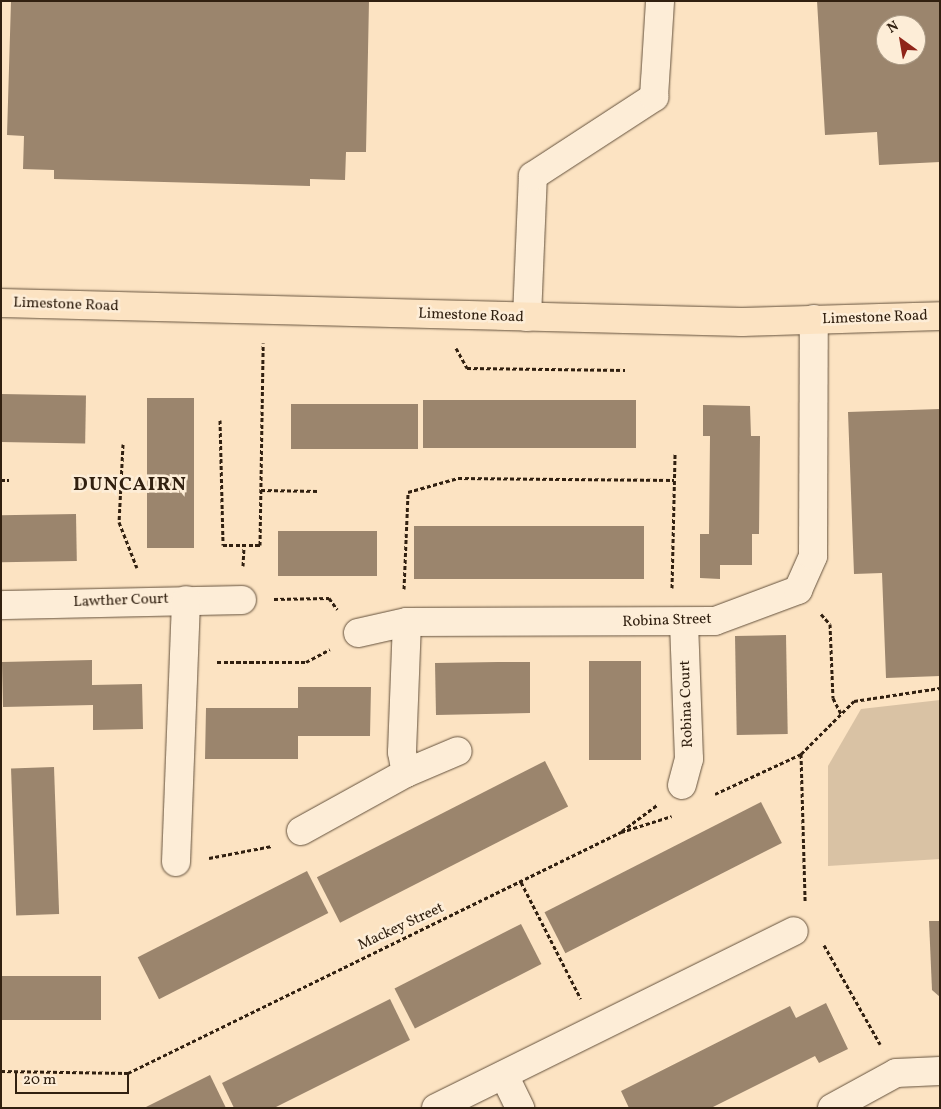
<!DOCTYPE html>
<style>
body{margin:0}
#map{position:relative;width:941px;height:1109px;overflow:hidden;background:#fce3c2;font-family:Vollkorn,serif}
div>[style]{position:absolute}
.green>*{inset:0;background:#d9c2a4}
.building>*{inset:0;background:#9b856d;transform-origin:0 0}
.path>*{height:3px;margin-top:-1.5px;transform-origin:0;background:repeating-linear-gradient(90deg,#312010 0 4px,transparent 0 6.5px)}
.roads{filter:drop-shadow(0 0 1px #64513c) drop-shadow(0 0 1px #64513c)}
.minor>*{height:28px;margin:-14px;padding:0 14px;transform-origin:14px;border-radius:14px;background:#fdedd7}
.major>*{height:28px;margin:-14px;padding:0 14px;transform-origin:14px;border-radius:14px;background:#fce3c2}
span{translate:-50% -50%;white-space:nowrap;text-align:center;line-height:1.15;-webkit-text-stroke:5px #fdedd7;paint-order:stroke}
.street-label{font-size:15px;color:#312010}
.district-label{font-size:20px;color:#312010;font-weight:700;letter-spacing:1px}
.frame{position:absolute;inset:0;border:2px solid #312010;pointer-events:none}
.north{position:absolute;left:876px;top:15px;width:50px;height:50px;box-sizing:border-box;background:#fdedd7;border:1px solid #ab9b87;border-radius:50%;rotate:328deg;font-size:14px;font-weight:700;line-height:20px;text-align:center;color:#312010}
.north::after{content:'';display:block;margin:auto;width:18px;height:22px;background:#8f2418;clip-path:polygon(50% 0,100% 100%,50% 72%,0 100%)}
.scale{position:absolute;left:15px;top:1072px;width:114px;height:22px;box-sizing:border-box;border:2px solid #312010;border-top:0;padding-left:6px;font-size:15px;line-height:18px;white-space:nowrap;color:#312010;-webkit-text-stroke:4px #fdedd7;paint-order:stroke}
</style>
<div id="map">
<div class="green">
<i style="clip-path:polygon(940px 700px,940px 859px,828px 866px,828px 766px,861px 709px)"></i>
</div>
<div class="building">
<i style="clip-path:polygon(11px 1px,369px 1px,366px 152px,346px 152px,345px 180px,310px 179px,310px 186px,54px 179px,54px 170px,23px 169px,24px 136px,7px 135px)"></i>
<i style="clip-path:polygon(evenodd,817px 1px,940px 1px,940px 162px,879px 165px,877px 132px,825px 135px,817px 1px,886px 25px,916px 25px,916px 55px,886px 55px,886px 25px)"></i>
<i style="left:1px;top:394px;width:85px;height:48px;rotate:1deg"></i>
<i style="left:147px;top:398px;width:47px;height:150px"></i>
<i style="left:423px;top:400px;width:213px;height:48px"></i>
<i style="left:291px;top:404px;width:127px;height:45px"></i>
<i style="clip-path:polygon(703px 405px,750px 406px,751px 436px,760px 436px,759px 534px,752px 534px,752px 565px,720px 565px,720px 579px,700px 578px,700px 534px,709px 534px,710px 436px,703px 436px)"></i>
<i style="clip-path:polygon(940px 409px,940px 676px,886px 678px,882px 573px,854px 574px,848px 412px)"></i>
<i style="left:76px;top:514px;width:47px;height:75px;rotate:89deg"></i>
<i style="left:414px;top:526px;width:230px;height:53px"></i>
<i style="left:377px;top:531px;width:45px;height:99px;rotate:90deg"></i>
<i style="left:786px;top:635px;width:99px;height:51px;rotate:89deg"></i>
<i style="clip-path:polygon(92px 660px,92px 685px,142px 684px,143px 729px,93px 730px,93px 705px,3px 707px,2px 662px)"></i>
<i style="left:589px;top:661px;width:52px;height:99px"></i>
<i style="clip-path:polygon(498px 662px,530px 662px,530px 713px,436px 715px,435px 663px)"></i>
<i style="clip-path:polygon(298px 687px,371px 687px,370px 736px,298px 736px,298px 759px,205px 759px,206px 708px,298px 708px)"></i>
<i style="left:545px;top:761px;width:51px;height:256px;rotate:63deg"></i>
<i style="left:54px;top:767px;width:147px;height:43px;rotate:88deg"></i>
<i style="left:761px;top:802px;width:46px;height:243px;rotate:63deg"></i>
<i style="left:307px;top:871px;width:47px;height:190px;rotate:63deg"></i>
<i style="clip-path:polygon(929px 921px,940px 921px,940px 997px,932px 990px)"></i>
<i style="left:521px;top:924px;width:45px;height:142px;rotate:63deg"></i>
<i style="left:101px;top:976px;width:44px;height:100px;rotate:90deg"></i>
<i style="clip-path:polygon(390px 999px,410px 1040px,274px 1108px,234px 1108px,222px 1083px)"></i>
<i style="clip-path:polygon(826px 1003px,848px 1049px,819px 1063px,815px 1056px,711px 1108px,629px 1108px,621px 1091px,790px 1006px,796px 1018px)"></i>
<i style="clip-path:polygon(210px 1075px,226px 1108px,144px 1108px)"></i>
</div>
<div class="path">
<i style="left:456px;top:348px;width:23px;rotate:61deg"></i>
<i style="left:467px;top:368px;width:158px;rotate:0.7deg"></i>
<i style="left:220px;top:420px;width:125px;rotate:88.6deg"></i>
<i style="left:223px;top:545px;width:37px"></i>
<i style="left:260px;top:545px;width:202px;rotate:-89.1deg"></i>
<i style="left:123px;top:444px;width:78px;rotate:92.9deg"></i>
<i style="left:119px;top:522px;width:49px;rotate:68.6deg"></i>
<i style="left:1px;top:480px;width:8px"></i>
<i style="left:79px;top:484px;width:42px;rotate:2.7deg"></i>
<i style="left:261px;top:490px;width:58px;rotate:1deg"></i>
<i style="left:243px;top:566px;width:21px;rotate:-87deg"></i>
<i style="left:672px;top:588px;width:134px;rotate:-88.7deg"></i>
<i style="left:404px;top:589px;width:97px;rotate:-87.6deg"></i>
<i style="left:408px;top:492px;width:52px;rotate:-15.6deg"></i>
<i style="left:458px;top:478px;width:216px;rotate:0.5deg"></i>
<i style="left:274px;top:599px;width:55px;rotate:-1deg"></i>
<i style="left:329px;top:598px;width:14px;rotate:54deg"></i>
<i style="left:821px;top:614px;width:13px;rotate:48deg"></i>
<i style="left:830px;top:624px;width:74px;rotate:87.7deg"></i>
<i style="left:833px;top:698px;width:18px;rotate:63deg"></i>
<i style="left:217px;top:662px;width:89px"></i>
<i style="left:306px;top:662px;width:27px;rotate:-28deg"></i>
<i style="left:801px;top:754px;width:147px;rotate:88.4deg"></i>
<i style="left:715px;top:794px;width:95px;rotate:-24.9deg"></i>
<i style="left:801px;top:754px;width:75px;rotate:-45deg"></i>
<i style="left:854px;top:701px;width:87px;rotate:-8.6deg"></i>
<i style="left:622px;top:831px;width:44px;rotate:-36.6deg"></i>
<i style="left:209px;top:858px;width:64px;rotate:-10.8deg"></i>
<i style="left:521px;top:882px;width:131px;rotate:62.9deg"></i>
<i style="left:824px;top:945px;width:114px;rotate:60.5deg"></i>
<i style="left:1px;top:1071px;width:127px;rotate:0.9deg"></i>
<i style="left:128px;top:1073px;width:549px;rotate:-26.05deg"></i>
<i style="left:621px;top:832px;width:53px;rotate:-17.4deg"></i>
</div>
<div class="roads">
<div class="minor">
<i style="left:527px;top:317px;width:141px;rotate:-87.6deg"></i>
<i style="left:533px;top:176px;width:145px;rotate:-33.1deg"></i>
<i style="left:654px;top:97px;width:96px;rotate:-86.4deg"></i>
<i style="left:1px;top:605px;width:241px;rotate:-1.2deg"></i>
<i style="left:358px;top:633px;width:50px;rotate:-12.7deg"></i>
<i style="left:407px;top:622px;width:308px;rotate:-0.2deg"></i>
<i style="left:715px;top:621px;width:89px;rotate:-20.5deg"></i>
<i style="left:798px;top:590px;width:37px;rotate:-66deg"></i>
<i style="left:813px;top:556px;width:237px;rotate:-89.8deg"></i>
<i style="left:406px;top:773px;width:21px;rotate:-101deg"></i>
<i style="left:402px;top:752px;width:130px;rotate:-87.8deg"></i>
<i style="left:682px;top:785px;width:27px;rotate:-75deg"></i>
<i style="left:689px;top:759px;width:136px;rotate:-92.1deg"></i>
<i style="left:301px;top:831px;width:120px;rotate:-28.9deg"></i>
<i style="left:406px;top:773px;width:56px;rotate:-22.9deg"></i>
<i style="left:176px;top:862px;width:262px;rotate:-87.8deg"></i>
<i style="left:504px;top:1075px;width:37px;rotate:64deg"></i>
<i style="left:436px;top:1108px;width:399px;rotate:-26.3deg"></i>
<i style="left:832px;top:1108px;width:73px;rotate:-28.7deg"></i>
<i style="left:896px;top:1073px;width:44px;rotate:-2.6deg"></i>
</div>
<div class="major">
<i style="left:1px;top:303px;width:741px;rotate:1.47deg"></i>
<i style="left:742px;top:322px;width:198px;rotate:-1.7deg"></i>
</div>
</div>
<div class="street-label">
<span style="left:66px;top:305px;rotate:2deg">Limestone Road</span>
<span style="left:471px;top:316px;rotate:2deg">Limestone Road</span>
<span style="left:875px;top:318px;rotate:-2deg">Limestone Road</span>
<span style="left:121px;top:601px;rotate:-2deg">Lawther Court</span>
<span style="left:667px;top:621px;rotate:-2deg">Robina Street</span>
<span style="left:687px;top:704px;rotate:-92deg">Robina Court</span>
<span style="left:401px;top:927px;rotate:-25deg">Mackey Street</span>
</div>
<div class="district-label">
<span style="left:130px;top:485px">DUNCAIRN</span>
</div>
<div class="frame"></div>
<div class="north">N</div>
<div class="scale">20 m</div>
</div>
